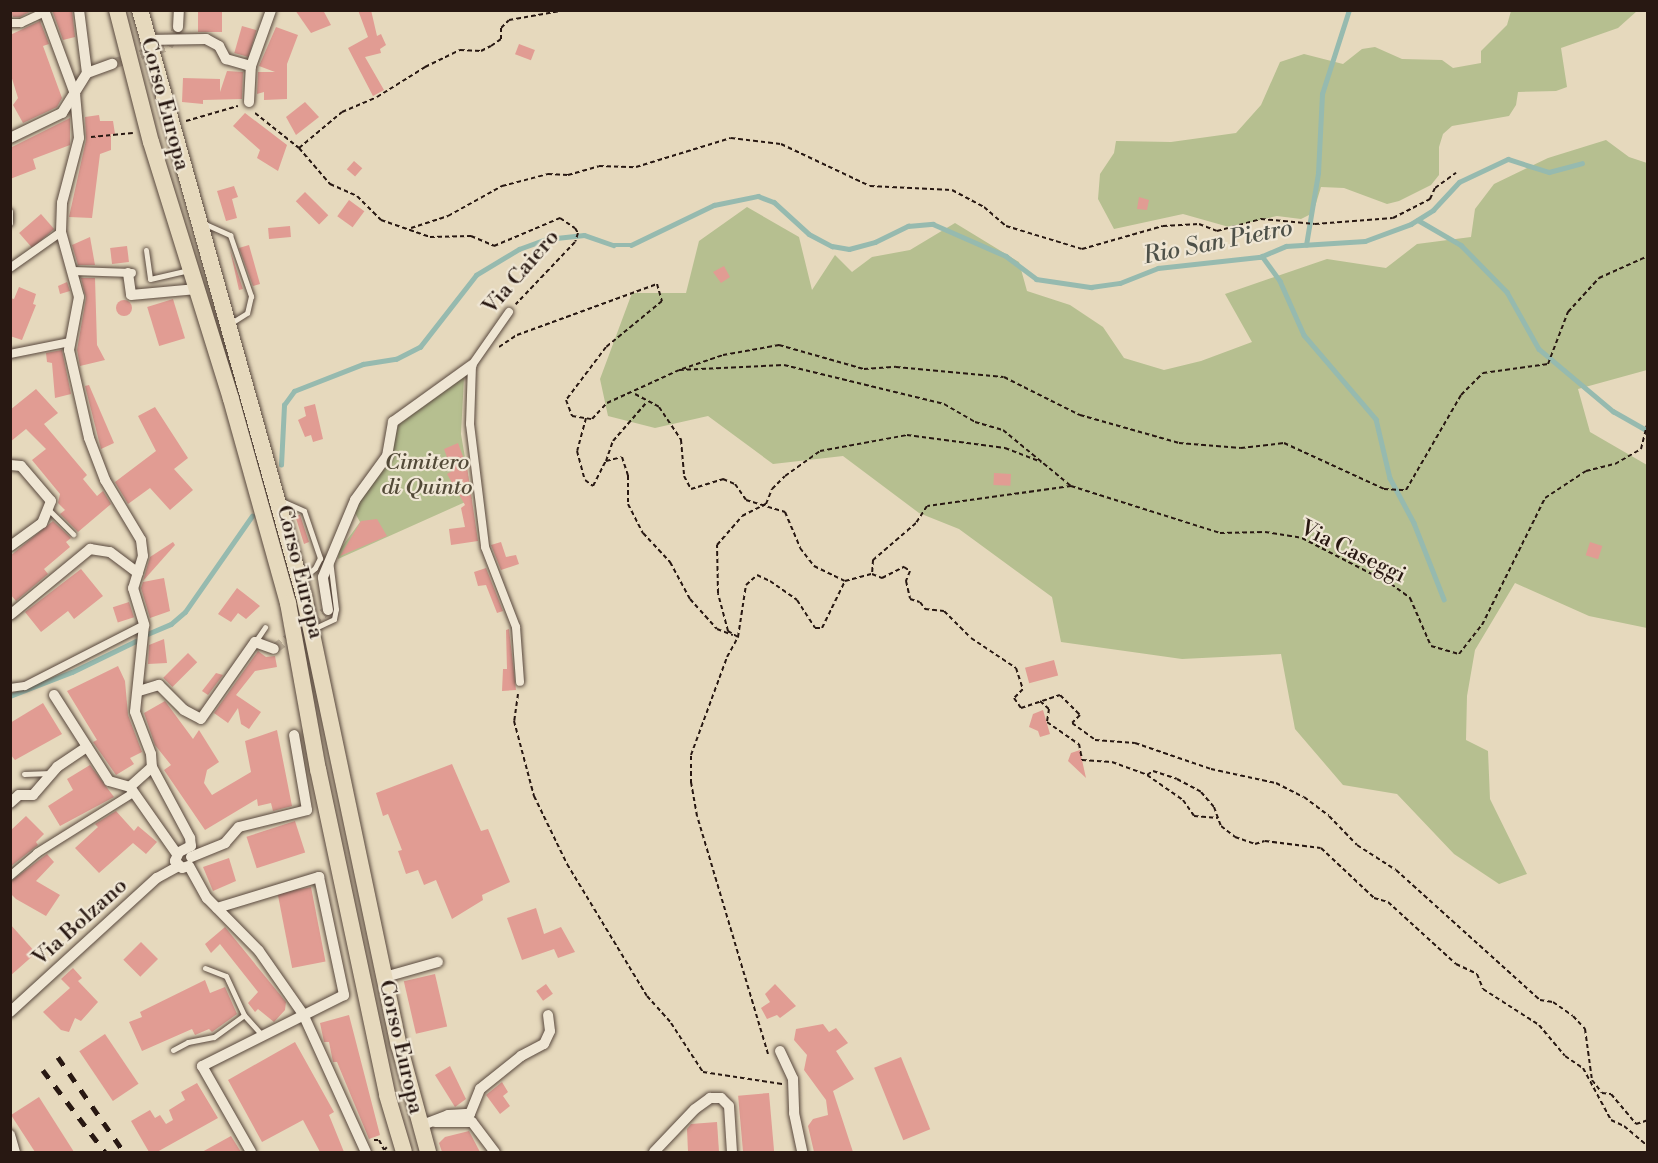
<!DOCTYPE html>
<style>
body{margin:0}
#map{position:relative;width:1658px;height:1163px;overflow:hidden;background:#e6d9bd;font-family:"Libre Bodoni",serif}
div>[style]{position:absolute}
.green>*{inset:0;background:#b6bf90}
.stream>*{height:4.5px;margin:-2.25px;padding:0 2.25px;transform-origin:2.25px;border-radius:2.25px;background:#96baaf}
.building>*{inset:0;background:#e19c93;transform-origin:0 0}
.round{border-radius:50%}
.minor-tunnel>*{height:10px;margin-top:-5px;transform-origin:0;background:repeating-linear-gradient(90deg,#c0b29b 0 10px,transparent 0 15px)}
.path>*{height:2px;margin-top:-1px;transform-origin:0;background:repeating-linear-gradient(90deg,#281812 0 4.5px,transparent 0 7.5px)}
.roads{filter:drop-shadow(0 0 2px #58483d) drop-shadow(0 0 2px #58483d)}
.service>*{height:5px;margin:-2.5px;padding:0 2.5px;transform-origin:2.5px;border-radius:2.5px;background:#efe6d4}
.pedestrian>*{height:8px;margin:-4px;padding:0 4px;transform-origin:4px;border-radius:4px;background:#efe6d4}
.minor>*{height:10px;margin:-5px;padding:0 5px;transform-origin:5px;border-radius:5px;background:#efe6d4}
.primary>*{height:16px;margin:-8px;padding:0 8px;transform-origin:8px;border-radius:8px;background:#e6d9bd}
.rail>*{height:4.5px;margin-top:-2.25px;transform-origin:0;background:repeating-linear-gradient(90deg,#281812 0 10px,transparent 0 20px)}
span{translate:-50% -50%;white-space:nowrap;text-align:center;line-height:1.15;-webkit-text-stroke:4.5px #efe6d4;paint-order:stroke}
.street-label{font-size:22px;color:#281812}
.park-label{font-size:22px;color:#534a38;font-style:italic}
.water-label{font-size:24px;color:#4e5149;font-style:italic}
.frame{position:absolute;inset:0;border:12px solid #281812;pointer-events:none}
</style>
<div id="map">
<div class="green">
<i style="clip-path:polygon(1511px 11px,1637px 11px,1618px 28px,1561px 48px,1567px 87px,1556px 91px,1518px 92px,1516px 105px,1509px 116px,1452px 126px,1443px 134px,1439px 147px,1439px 175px,1431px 185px,1399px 201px,1387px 204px,1344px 188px,1321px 187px,1313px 213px,1301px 219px,1277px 216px,1229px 227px,1183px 214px,1114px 229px,1098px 199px,1100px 174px,1114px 153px,1116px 141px,1171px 142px,1236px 133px,1261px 105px,1280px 62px,1304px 54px,1343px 64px,1362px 49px,1375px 47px,1402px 59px,1442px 60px,1453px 68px,1481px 63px,1481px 51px,1507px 25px)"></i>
<i style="clip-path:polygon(1606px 140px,1629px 157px,1647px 163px,1647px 370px,1578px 389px,1590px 432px,1647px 465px,1647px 628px,1589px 616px,1515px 583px,1475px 650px,1467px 696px,1466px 740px,1488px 751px,1490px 799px,1527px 874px,1499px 884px,1454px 854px,1397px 794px,1343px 785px,1295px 729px,1281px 654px,1182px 659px,1061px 642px,1052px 597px,959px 529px,919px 513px,843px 456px,773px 464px,708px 416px,655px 428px,608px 416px,600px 379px,632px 293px,686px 293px,699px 241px,747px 207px,799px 237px,812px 290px,835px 255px,852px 272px,872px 257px,910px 250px,955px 223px,1019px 262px,1027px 291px,1070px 305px,1103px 327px,1124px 358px,1164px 370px,1201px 361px,1252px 342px,1225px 294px,1327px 259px,1386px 268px,1417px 244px,1471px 237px,1475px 209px,1494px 184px,1548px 158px)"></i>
<i style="clip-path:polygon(464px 377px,461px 434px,472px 499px,338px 559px,339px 551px,360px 522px,353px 509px,389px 463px,398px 425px)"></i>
</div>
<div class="stream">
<i style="left:1418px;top:220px;width:50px;rotate:30.2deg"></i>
<i style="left:1461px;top:245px;width:66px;rotate:45.6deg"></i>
<i style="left:1507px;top:292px;width:65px;rotate:60.7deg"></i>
<i style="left:1539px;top:349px;width:97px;rotate:40deg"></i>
<i style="left:1613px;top:411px;width:40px;rotate:29.7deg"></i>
<i style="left:1306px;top:245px;width:73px;rotate:-80.5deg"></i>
<i style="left:1318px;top:173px;width:79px;rotate:-87.1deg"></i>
<i style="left:1322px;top:94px;width:88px;rotate:-72.2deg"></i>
<i style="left:1262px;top:256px;width:31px;rotate:54deg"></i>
<i style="left:1280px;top:281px;width:59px;rotate:66deg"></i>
<i style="left:1304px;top:335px;width:111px;rotate:49.4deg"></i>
<i style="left:1376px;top:419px;width:61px;rotate:76.7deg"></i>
<i style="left:1390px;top:478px;width:51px;rotate:61.9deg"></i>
<i style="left:1414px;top:523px;width:82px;rotate:68.5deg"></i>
<i style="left:281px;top:465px;width:60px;rotate:-87.1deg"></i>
<i style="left:284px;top:405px;width:17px;rotate:-54deg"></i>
<i style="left:294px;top:391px;width:74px;rotate:-21.4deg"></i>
<i style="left:363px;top:364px;width:33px;rotate:-9deg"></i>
<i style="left:396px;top:359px;width:27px;rotate:-27deg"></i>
<i style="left:420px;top:347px;width:91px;rotate:-52.1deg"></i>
<i style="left:476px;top:275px;width:50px;rotate:-31.2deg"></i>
<i style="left:519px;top:249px;width:30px;rotate:-20deg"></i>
<i style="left:547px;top:239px;width:37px;rotate:-6deg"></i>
<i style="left:584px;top:235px;width:31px;rotate:19deg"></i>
<i style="left:613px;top:245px;width:18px"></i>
<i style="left:631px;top:245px;width:92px;rotate:-25.7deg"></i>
<i style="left:714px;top:205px;width:45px;rotate:-11.6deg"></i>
<i style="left:758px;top:196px;width:17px;rotate:21deg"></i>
<i style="left:774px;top:202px;width:47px;rotate:42.4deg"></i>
<i style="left:809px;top:234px;width:26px;rotate:28deg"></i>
<i style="left:832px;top:246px;width:17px;rotate:10deg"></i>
<i style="left:849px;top:249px;width:27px;rotate:-15deg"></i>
<i style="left:875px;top:242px;width:37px;rotate:-26deg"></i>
<i style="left:908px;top:226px;width:25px;rotate:-5deg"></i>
<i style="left:933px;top:224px;width:80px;rotate:23.7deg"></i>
<i style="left:1006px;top:256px;width:38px;rotate:37deg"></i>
<i style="left:1036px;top:279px;width:56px;rotate:8.3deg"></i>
<i style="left:1091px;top:287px;width:29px;rotate:-8deg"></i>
<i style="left:1120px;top:283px;width:41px;rotate:-21.5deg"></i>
<i style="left:1158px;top:268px;width:103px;rotate:-6.2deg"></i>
<i style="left:1260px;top:257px;width:28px;rotate:-23deg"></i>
<i style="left:1286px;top:246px;width:79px;rotate:-3.6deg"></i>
<i style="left:1365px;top:241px;width:49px;rotate:-20.3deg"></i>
<i style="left:1411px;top:224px;width:26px;rotate:-32deg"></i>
<i style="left:1433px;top:210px;width:38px;rotate:-47deg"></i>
<i style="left:1459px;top:182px;width:54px;rotate:-25.1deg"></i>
<i style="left:1508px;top:159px;width:43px;rotate:17.6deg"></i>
<i style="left:1549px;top:172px;width:34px;rotate:-15deg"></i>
<i style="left:145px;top:635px;width:28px;rotate:-23deg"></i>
<i style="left:171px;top:624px;width:18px;rotate:-41deg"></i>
<i style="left:185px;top:612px;width:117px;rotate:-55.1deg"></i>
<i style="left:10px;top:696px;width:66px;rotate:-21.2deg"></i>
<i style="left:72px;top:672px;width:71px;rotate:-25.8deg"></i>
</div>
<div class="building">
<i style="clip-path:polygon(10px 10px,33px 10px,20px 17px,13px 17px)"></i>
<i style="clip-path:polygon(52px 10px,72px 10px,75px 37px,63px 40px)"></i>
<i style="left:198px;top:10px;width:24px;height:22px"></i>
<i style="clip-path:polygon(295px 10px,323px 10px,331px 25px,311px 33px)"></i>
<i style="clip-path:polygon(358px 10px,371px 10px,377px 36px,381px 34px,386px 45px,380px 49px,381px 53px,365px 57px,384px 90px,373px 96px,348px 48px,368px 37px)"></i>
<i style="clip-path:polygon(40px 21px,49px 44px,43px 46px,62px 98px,57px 107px,23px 123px,13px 105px,18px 98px,10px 72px,10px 35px)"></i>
<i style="left:242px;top:26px;width:15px;height:28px;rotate:16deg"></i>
<i style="clip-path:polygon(276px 27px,298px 35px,287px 64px,287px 99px,264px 100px,264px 92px,257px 94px,258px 72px,275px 72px,259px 66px)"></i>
<i style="left:519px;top:44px;width:17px;height:11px;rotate:21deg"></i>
<i style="clip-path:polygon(227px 71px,243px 72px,242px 99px,203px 100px,203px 104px,182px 102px,183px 78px,220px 79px,220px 92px)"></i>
<i style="clip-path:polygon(305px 102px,319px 117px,296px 135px,286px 117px)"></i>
<i style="clip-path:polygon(245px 113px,287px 145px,278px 171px,257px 158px,260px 150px,233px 126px)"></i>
<i style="clip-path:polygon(99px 115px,100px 121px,113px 121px,115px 134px,111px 134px,111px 150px,100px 154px,92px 218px,69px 217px,86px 140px,85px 117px)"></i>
<i style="clip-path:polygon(70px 118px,70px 145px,33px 159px,36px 169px,10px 179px,10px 148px)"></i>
<i style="left:354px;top:161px;width:11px;height:11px;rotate:41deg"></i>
<i style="clip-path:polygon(234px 186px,238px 197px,232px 199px,237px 218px,226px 221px,217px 191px)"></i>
<i style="left:305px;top:192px;width:33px;height:13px;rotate:45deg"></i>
<i style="clip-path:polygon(1139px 197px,1149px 200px,1147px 210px,1137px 209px)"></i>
<i style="left:349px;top:200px;width:19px;height:20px;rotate:36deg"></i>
<i style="left:41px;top:214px;width:20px;height:29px;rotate:49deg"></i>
<i style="left:290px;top:226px;width:11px;height:22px;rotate:85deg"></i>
<i style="clip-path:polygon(90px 237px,95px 265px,78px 265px,72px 245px)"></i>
<i style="clip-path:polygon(249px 245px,260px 284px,253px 286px,239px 248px)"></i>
<i style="left:127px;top:246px;width:16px;height:17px;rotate:83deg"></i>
<i style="clip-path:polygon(230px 250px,243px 289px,239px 290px)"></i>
<i style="clip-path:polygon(724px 266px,730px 277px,721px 283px,713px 272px)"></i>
<i style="clip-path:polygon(81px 278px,95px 278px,97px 345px,105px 360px,80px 366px,77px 350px,86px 298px)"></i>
<i style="clip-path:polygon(67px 282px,70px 291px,60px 294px,58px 286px)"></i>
<i style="clip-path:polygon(19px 287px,36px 294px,33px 304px,36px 305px,22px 340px,10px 336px,10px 298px,14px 299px)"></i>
<i style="left:173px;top:299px;width:41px;height:27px;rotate:73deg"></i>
<i class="round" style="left:116px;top:300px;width:16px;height:16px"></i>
<i style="clip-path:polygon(62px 350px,71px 394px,55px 398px,52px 363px,47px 362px,46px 353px)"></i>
<i style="clip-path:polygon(89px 385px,114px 443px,101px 449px,85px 386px)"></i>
<i style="clip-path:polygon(36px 389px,58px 413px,44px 424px,87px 475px,83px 479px,97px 496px,103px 491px,111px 504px,78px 532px,60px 514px,65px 510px,58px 503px,60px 494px,32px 460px,46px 449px,26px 429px,10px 442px,10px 410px)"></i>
<i style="clip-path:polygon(315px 404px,323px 439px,313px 442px,311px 435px,305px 437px,298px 420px,306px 416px,304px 407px)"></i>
<i style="clip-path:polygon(155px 407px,188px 458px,174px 469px,193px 490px,170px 510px,150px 488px,128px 504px,115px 482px,156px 451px,138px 416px)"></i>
<i style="clip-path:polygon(458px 443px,467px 467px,478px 541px,451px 545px,449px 529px,465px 527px,461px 508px,465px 505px,447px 474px,452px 471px,444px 449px)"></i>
<i style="left:994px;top:473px;width:17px;height:12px;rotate:3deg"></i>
<i style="clip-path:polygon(295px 515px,300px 515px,309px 542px,304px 544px)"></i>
<i style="clip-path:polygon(377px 519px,387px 536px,340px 556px,361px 521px)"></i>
<i style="clip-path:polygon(53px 521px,71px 538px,66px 542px,70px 547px,44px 569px,48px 574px,16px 601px,10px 594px,10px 556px)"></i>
<i style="clip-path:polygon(173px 542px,175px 545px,143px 581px,150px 557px)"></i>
<i style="clip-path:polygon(501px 542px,506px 557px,516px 555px,519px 564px,501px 570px,491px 545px)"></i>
<i style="left:1590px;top:542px;width:13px;height:14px;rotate:18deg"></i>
<i style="clip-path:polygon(486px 568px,503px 611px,497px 613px,486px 585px,478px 586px,474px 572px)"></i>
<i style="clip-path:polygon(81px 569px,103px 596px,74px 619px,68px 611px,41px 632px,25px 612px)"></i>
<i style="clip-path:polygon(164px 578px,170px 611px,150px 618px,141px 588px,143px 582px)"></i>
<i style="clip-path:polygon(237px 588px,260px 606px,246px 619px,238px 613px,231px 622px,218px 614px)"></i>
<i style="left:129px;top:602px;width:16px;height:17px;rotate:72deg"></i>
<i style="clip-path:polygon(509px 629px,516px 690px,502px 691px,503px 669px,507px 669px,506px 630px)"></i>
<i style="clip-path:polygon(164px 639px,167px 663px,148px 664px,149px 645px)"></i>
<i style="clip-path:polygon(258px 651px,266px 657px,275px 656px,277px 667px,255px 671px,236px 695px,261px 712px,249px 729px,241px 724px,238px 708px,228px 723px,214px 713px)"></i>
<i style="left:188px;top:653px;width:13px;height:35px;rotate:45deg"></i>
<i style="left:1054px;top:660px;width:16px;height:30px;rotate:75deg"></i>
<i style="clip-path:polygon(118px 666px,125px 681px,128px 715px,142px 752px,130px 758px,134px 764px,116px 775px,93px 742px,97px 740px,67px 691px)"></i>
<i style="clip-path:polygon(216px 673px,223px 675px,208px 695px,202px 691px)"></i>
<i style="clip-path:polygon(165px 701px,193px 739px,199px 730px,219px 762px,207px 770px,204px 783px,212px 795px,251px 772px,245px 741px,277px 730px,292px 806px,273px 811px,271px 803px,258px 806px,257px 799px,205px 830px,164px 770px,171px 765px,155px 745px,144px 713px)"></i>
<i style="clip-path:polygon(43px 703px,62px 734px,15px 760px,10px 754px,10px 723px)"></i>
<i style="clip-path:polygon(1043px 710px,1050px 734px,1040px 737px,1038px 731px,1029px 727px,1033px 714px)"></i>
<i style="clip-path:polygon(1080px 750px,1082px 760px,1086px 778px,1068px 761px,1071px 753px)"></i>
<i style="clip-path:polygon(452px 764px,481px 831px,488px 829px,510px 882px,482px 895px,483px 900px,452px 919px,436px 880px,424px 885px,418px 870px,406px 874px,398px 851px,402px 850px,388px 814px,383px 816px,376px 793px)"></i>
<i style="clip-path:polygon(90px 765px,114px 797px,60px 826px,48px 806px,73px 790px,67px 779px)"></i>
<i style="clip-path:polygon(116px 811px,134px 831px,138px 826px,157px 842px,146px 854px,133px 843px,99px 873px,75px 848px,98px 827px,95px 824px)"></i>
<i style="clip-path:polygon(26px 816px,44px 834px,36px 842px,38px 845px,10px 867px,10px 831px)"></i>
<i style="left:295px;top:821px;width:33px;height:51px;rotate:72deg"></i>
<i style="clip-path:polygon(47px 854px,54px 862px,36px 881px,60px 895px,46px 916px,16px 899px,10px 893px,10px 882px)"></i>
<i style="clip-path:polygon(229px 858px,236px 881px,213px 891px,203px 867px)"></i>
<i style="left:311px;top:887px;width:76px;height:34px;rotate:79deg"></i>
<i style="clip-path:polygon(536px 908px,544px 934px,561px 927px,575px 952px,558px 958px,554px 949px,522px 960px,507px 918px)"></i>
<i style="clip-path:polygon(10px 924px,36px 953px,10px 976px)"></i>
<i style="clip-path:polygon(225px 927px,286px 1002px,285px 1010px,274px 1022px,258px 1009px,255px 1012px,248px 1003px,258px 992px,220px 944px,211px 953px,205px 944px)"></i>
<i style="left:141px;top:942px;width:24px;height:25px;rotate:45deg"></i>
<i style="clip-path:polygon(73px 968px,82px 978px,78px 981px,98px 1002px,81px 1021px,75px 1018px,69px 1032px,61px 1030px,43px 1012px,70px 988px,61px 979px)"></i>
<i style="left:435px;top:974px;width:54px;height:32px;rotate:77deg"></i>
<i style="clip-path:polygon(205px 980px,210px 993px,225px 987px,237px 1014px,212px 1032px,209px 1029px,195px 1035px,192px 1029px,142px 1051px,129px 1022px,142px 1017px,140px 1012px)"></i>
<i style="left:546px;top:984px;width:12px;height:12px;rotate:55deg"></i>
<i style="clip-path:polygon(775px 984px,796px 1006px,780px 1018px,777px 1015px,767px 1019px,761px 1008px,770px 1002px,765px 994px)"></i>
<i style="clip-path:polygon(349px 1015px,380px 1135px,369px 1139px,337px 1062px,333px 1062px,329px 1042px,324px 1042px,320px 1023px)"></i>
<i style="clip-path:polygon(823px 1024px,829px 1032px,836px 1028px,848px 1043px,836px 1051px,854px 1079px,833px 1091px,853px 1152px,814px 1152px,808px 1126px,813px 1119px,828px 1115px,826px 1100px,804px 1070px,807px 1055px,794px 1040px,796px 1029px)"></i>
<i style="left:105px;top:1034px;width:60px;height:31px;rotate:56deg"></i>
<i style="clip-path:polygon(295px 1042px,334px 1112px,329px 1115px,344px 1152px,320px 1152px,303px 1120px,262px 1142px,228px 1080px)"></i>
<i style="left:901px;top:1057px;width:78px;height:29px;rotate:68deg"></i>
<i style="clip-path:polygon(450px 1066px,466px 1099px,455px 1107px,435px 1075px)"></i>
<i style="clip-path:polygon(502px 1082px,508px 1092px,503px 1096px,510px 1106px,500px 1114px,486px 1095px)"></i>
<i style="clip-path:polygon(197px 1083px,218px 1118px,157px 1152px,149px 1152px,131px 1121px,150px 1110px,155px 1118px,160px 1115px,166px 1124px,173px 1120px,169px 1110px,185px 1100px,181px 1092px)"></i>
<i style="left:769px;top:1093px;width:59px;height:31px;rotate:85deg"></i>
<i style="clip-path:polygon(39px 1097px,74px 1152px,35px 1152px,11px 1115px)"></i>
<i style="clip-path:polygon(717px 1122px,719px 1152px,688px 1152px,687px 1129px,691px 1124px)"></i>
<i style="clip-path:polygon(469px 1131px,480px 1152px,442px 1152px,439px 1143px,445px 1137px)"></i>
<i style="clip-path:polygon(231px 1136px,241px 1152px,202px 1152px)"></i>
</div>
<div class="minor-tunnel">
<i style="left:112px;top:64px;width:59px;rotate:-17.8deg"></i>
<i style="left:168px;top:46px;width:21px;rotate:-62deg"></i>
<i style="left:274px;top:649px;width:67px;rotate:-35.8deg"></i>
</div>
<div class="path">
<i style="left:255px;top:113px;width:56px;rotate:38.5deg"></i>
<i style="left:299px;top:148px;width:48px;rotate:49.3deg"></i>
<i style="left:330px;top:184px;width:30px;rotate:24deg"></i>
<i style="left:357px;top:196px;width:34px;rotate:45deg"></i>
<i style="left:381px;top:220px;width:52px;rotate:19.1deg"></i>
<i style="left:430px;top:237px;width:41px;rotate:-1.4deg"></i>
<i style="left:471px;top:236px;width:25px;rotate:23deg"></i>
<i style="left:494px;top:246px;width:72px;rotate:-23deg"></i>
<i style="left:560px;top:218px;width:18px;rotate:34deg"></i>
<i style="left:575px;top:228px;width:6px;rotate:59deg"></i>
<i style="left:578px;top:233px;width:9px;rotate:108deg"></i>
<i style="left:575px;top:242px;width:86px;rotate:133.6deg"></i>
<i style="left:186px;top:121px;width:54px;rotate:-16.1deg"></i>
<i style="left:91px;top:137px;width:42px;rotate:-5.4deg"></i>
<i style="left:299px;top:148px;width:56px;rotate:-39.9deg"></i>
<i style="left:342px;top:112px;width:38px;rotate:-23deg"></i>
<i style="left:377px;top:97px;width:57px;rotate:-32deg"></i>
<i style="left:425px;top:67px;width:39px;rotate:-26deg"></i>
<i style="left:460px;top:50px;width:21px;rotate:3deg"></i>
<i style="left:481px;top:51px;width:11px;rotate:-27deg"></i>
<i style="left:491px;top:46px;width:12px;rotate:-35deg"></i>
<i style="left:501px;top:39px;width:11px;rotate:-90deg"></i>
<i style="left:501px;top:28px;width:11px;rotate:-45deg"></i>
<i style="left:509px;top:20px;width:58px;rotate:-10deg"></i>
<i style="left:411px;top:228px;width:39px;rotate:-18deg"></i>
<i style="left:448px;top:216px;width:62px;rotate:-29.1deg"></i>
<i style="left:502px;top:186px;width:48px;rotate:-14.6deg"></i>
<i style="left:548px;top:174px;width:20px;rotate:3deg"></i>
<i style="left:568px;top:175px;width:32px;rotate:-16deg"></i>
<i style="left:599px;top:166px;width:37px;rotate:2deg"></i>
<i style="left:636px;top:167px;width:99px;rotate:-17deg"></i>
<i style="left:731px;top:138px;width:50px;rotate:6.8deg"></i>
<i style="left:781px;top:144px;width:98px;rotate:25.3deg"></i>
<i style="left:870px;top:186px;width:82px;rotate:2.8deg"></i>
<i style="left:952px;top:190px;width:36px;rotate:28deg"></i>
<i style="left:984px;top:207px;width:29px;rotate:41deg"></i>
<i style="left:1006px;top:226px;width:79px;rotate:16.8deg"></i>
<i style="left:1082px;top:249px;width:84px;rotate:-15.9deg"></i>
<i style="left:1163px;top:226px;width:36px;rotate:-3deg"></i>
<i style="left:1199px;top:224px;width:19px;rotate:21deg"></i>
<i style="left:1217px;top:231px;width:46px;rotate:-15.3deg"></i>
<i style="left:1261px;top:219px;width:54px;rotate:5.3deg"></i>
<i style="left:1315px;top:224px;width:78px;rotate:-4.4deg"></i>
<i style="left:1393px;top:218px;width:42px;rotate:-27.2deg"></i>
<i style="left:1430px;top:199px;width:12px;rotate:-66deg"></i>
<i style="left:1435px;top:188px;width:26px;rotate:-36deg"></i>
<i style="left:499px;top:347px;width:22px;rotate:-34deg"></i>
<i style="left:517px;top:335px;width:149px;rotate:-20deg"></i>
<i style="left:657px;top:284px;width:18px;rotate:74deg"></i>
<i style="left:662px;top:301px;width:72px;rotate:140.6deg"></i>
<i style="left:606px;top:347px;width:66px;rotate:127deg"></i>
<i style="left:566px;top:400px;width:17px;rotate:69deg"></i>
<i style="left:572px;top:416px;width:20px;rotate:9deg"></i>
<i style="left:592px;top:419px;width:22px;rotate:-47deg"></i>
<i style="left:607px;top:403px;width:79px;rotate:-24.6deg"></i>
<i style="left:679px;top:370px;width:105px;rotate:-2.7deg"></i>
<i style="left:784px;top:365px;width:165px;rotate:13.7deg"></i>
<i style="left:944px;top:404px;width:36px;rotate:30deg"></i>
<i style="left:975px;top:422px;width:29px;rotate:16deg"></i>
<i style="left:1003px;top:430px;width:88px;rotate:39.5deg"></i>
<i style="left:1071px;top:486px;width:145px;rotate:172.1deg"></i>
<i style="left:927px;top:506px;width:20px;rotate:123deg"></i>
<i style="left:916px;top:523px;width:57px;rotate:139.3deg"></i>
<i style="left:873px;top:560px;width:14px;rotate:94deg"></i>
<i style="left:872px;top:574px;width:11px;rotate:22deg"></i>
<i style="left:882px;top:578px;width:25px;rotate:-27deg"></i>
<i style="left:904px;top:567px;width:7px;rotate:34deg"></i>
<i style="left:910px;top:571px;width:11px;rotate:112deg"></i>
<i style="left:906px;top:581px;width:18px;rotate:77deg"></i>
<i style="left:910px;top:599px;width:10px;rotate:17deg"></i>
<i style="left:920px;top:602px;width:9px;rotate:54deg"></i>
<i style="left:925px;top:609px;width:19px;rotate:6deg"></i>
<i style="left:944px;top:611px;width:38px;rotate:45deg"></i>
<i style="left:971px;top:638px;width:54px;rotate:33.7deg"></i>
<i style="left:1016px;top:668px;width:22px;rotate:72deg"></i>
<i style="left:1023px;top:689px;width:13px;rotate:135deg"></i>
<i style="left:1014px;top:698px;width:12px;rotate:55deg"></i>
<i style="left:1021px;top:708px;width:41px;rotate:-18.4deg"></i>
<i style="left:1060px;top:695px;width:28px;rotate:45deg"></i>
<i style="left:1080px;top:715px;width:11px;rotate:135deg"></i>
<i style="left:1072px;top:723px;width:29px;rotate:36deg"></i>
<i style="left:1095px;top:740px;width:40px;rotate:4.3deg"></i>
<i style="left:1135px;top:743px;width:80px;rotate:18.9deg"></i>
<i style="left:1211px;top:769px;width:66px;rotate:12.2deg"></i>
<i style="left:1276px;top:783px;width:31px;rotate:27deg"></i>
<i style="left:1304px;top:797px;width:31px;rotate:37deg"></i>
<i style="left:1329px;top:816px;width:40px;rotate:46deg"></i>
<i style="left:1357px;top:845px;width:46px;rotate:32.7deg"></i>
<i style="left:1396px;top:870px;width:194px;rotate:42.1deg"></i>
<i style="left:1540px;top:1000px;width:13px;rotate:9deg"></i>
<i style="left:1553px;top:1002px;width:24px;rotate:35deg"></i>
<i style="left:1573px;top:1016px;width:18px;rotate:47deg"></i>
<i style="left:1585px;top:1029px;width:51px;rotate:82.2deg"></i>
<i style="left:1592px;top:1080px;width:16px;rotate:52deg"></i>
<i style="left:1602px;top:1093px;width:9px;rotate:6deg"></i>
<i style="left:1611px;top:1094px;width:39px;rotate:50deg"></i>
<i style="left:1636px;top:1124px;width:13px;rotate:-18deg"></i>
<i style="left:682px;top:369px;width:43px;rotate:-18.9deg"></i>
<i style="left:723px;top:355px;width:57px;rotate:-10.1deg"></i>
<i style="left:779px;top:345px;width:88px;rotate:15.8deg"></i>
<i style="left:864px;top:369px;width:32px;rotate:-4deg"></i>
<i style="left:896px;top:367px;width:108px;rotate:5.3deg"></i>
<i style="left:1004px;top:377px;width:85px;rotate:26.6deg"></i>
<i style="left:1080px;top:415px;width:103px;rotate:15.8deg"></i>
<i style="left:1179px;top:443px;width:62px;rotate:4.6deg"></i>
<i style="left:1241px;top:448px;width:43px;rotate:-6.6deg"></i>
<i style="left:1284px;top:443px;width:110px;rotate:24.7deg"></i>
<i style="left:1384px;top:489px;width:22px;rotate:3deg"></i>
<i style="left:1406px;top:490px;width:110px;rotate:-59.9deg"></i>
<i style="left:1461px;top:395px;width:31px;rotate:-45deg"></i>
<i style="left:1483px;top:373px;width:66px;rotate:-7.9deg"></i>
<i style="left:1548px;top:364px;width:56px;rotate:-69deg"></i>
<i style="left:1568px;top:312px;width:46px;rotate:-47.6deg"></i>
<i style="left:1599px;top:278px;width:54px;rotate:-24.2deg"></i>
<i style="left:635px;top:394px;width:27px;rotate:28deg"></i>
<i style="left:659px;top:407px;width:40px;rotate:56deg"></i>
<i style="left:681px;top:440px;width:36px;rotate:85deg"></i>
<i style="left:684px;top:476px;width:15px;rotate:62deg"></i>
<i style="left:691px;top:489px;width:34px;rotate:-17deg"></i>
<i style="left:723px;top:479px;width:13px;rotate:23deg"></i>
<i style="left:735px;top:484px;width:19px;rotate:55deg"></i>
<i style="left:746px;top:500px;width:41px;rotate:17.1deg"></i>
<i style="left:785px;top:512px;width:39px;rotate:67deg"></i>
<i style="left:800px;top:548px;width:23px;rotate:52deg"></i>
<i style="left:814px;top:566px;width:34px;rotate:26deg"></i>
<i style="left:586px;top:418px;width:34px;rotate:105deg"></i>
<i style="left:577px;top:451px;width:30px;rotate:75deg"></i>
<i style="left:585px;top:480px;width:10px;rotate:37deg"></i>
<i style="left:593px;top:486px;width:28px;rotate:-63deg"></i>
<i style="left:606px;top:461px;width:16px;rotate:-14deg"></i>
<i style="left:622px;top:457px;width:19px;rotate:72deg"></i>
<i style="left:628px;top:475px;width:29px;rotate:90deg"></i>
<i style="left:628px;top:504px;width:33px;rotate:63deg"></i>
<i style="left:643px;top:533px;width:40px;rotate:47deg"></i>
<i style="left:670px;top:562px;width:42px;rotate:61.6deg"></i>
<i style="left:690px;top:599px;width:40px;rotate:48deg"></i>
<i style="left:717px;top:629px;width:17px;rotate:21deg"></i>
<i style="left:606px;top:461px;width:21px;rotate:-71deg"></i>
<i style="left:613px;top:441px;width:50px;rotate:-49deg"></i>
<i style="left:1071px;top:486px;width:156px;rotate:17.5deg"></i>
<i style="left:1220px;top:533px;width:45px;rotate:-1.3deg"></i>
<i style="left:1265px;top:532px;width:37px;rotate:9deg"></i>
<i style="left:1302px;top:538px;width:100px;rotate:27.3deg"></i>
<i style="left:1391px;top:584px;width:24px;rotate:36deg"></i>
<i style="left:1410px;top:598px;width:52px;rotate:66.4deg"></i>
<i style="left:1431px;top:646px;width:29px;rotate:16deg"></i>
<i style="left:1459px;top:654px;width:37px;rotate:-52deg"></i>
<i style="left:1482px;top:625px;width:142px;rotate:-63.6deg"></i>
<i style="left:1545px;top:498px;width:49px;rotate:-33.4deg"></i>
<i style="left:1586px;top:471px;width:30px;rotate:-14deg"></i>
<i style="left:1615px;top:464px;width:30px;rotate:-30deg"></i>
<i style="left:1641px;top:449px;width:29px;rotate:-76deg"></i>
<i style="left:738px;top:637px;width:12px;rotate:-149deg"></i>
<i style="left:728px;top:631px;width:39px;rotate:-105deg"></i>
<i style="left:718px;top:593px;width:48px;rotate:-91.2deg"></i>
<i style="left:717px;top:545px;width:38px;rotate:-49deg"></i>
<i style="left:742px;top:516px;width:27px;rotate:-27deg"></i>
<i style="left:766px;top:504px;width:16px;rotate:-68deg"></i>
<i style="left:772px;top:489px;width:18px;rotate:-45deg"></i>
<i style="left:785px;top:476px;width:43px;rotate:-35.5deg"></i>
<i style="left:820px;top:451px;width:88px;rotate:-10.4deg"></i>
<i style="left:907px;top:435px;width:99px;rotate:7.6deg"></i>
<i style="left:1005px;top:448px;width:39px;rotate:21deg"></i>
<i style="left:518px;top:694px;width:27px;rotate:98deg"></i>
<i style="left:514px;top:721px;width:78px;rotate:75.1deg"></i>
<i style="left:534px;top:796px;width:76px;rotate:64.1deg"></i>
<i style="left:567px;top:864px;width:154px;rotate:58.8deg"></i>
<i style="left:647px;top:996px;width:36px;rotate:48deg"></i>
<i style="left:671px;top:1023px;width:59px;rotate:56.9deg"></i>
<i style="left:703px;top:1072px;width:80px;rotate:8.6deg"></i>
<i style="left:1040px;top:701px;width:12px;rotate:42deg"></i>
<i style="left:1049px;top:709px;width:13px;rotate:99deg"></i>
<i style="left:1047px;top:722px;width:39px;rotate:35deg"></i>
<i style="left:1079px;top:744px;width:16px;rotate:79deg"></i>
<i style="left:1082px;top:760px;width:30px;rotate:4deg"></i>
<i style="left:1112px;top:762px;width:37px;rotate:20deg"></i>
<i style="left:1147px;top:775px;width:7px;rotate:-34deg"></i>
<i style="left:1153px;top:771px;width:25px;rotate:18deg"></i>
<i style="left:1177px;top:779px;width:27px;rotate:28deg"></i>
<i style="left:1201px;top:792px;width:20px;rotate:49deg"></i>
<i style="left:1214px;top:807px;width:20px;rotate:70deg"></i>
<i style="left:1221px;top:826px;width:18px;rotate:38deg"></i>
<i style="left:1235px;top:837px;width:21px;rotate:19deg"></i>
<i style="left:1255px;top:844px;width:10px;rotate:-17deg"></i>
<i style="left:1265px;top:841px;width:56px;rotate:7.1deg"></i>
<i style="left:1321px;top:848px;width:73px;rotate:43.3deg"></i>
<i style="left:1374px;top:898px;width:15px;rotate:16deg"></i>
<i style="left:1388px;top:902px;width:92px;rotate:42.4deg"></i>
<i style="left:1456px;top:964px;width:23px;rotate:25deg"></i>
<i style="left:1477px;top:974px;width:16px;rotate:68deg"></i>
<i style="left:1483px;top:989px;width:67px;rotate:32.7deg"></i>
<i style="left:1539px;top:1025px;width:40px;rotate:50deg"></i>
<i style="left:1565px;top:1056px;width:22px;rotate:34deg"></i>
<i style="left:1583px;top:1068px;width:59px;rotate:61.7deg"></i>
<i style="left:1611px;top:1120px;width:14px;rotate:25deg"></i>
<i style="left:1624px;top:1126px;width:31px;rotate:40deg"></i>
<i style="left:1147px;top:775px;width:44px;rotate:34.8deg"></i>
<i style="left:1183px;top:800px;width:19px;rotate:55deg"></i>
<i style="left:1194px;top:816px;width:24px;rotate:5deg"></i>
<i style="left:768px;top:1054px;width:248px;rotate:-106.6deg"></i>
<i style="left:697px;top:816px;width:34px;rotate:-100deg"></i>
<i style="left:691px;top:783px;width:28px;rotate:-90deg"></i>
<i style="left:691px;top:755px;width:104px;rotate:-69.8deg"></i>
<i style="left:727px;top:657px;width:23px;rotate:-61deg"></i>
<i style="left:738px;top:637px;width:53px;rotate:-81.3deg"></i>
<i style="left:746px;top:585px;width:15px;rotate:-42deg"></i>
<i style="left:757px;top:575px;width:14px;rotate:25deg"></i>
<i style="left:770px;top:581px;width:33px;rotate:35deg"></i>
<i style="left:797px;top:600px;width:33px;rotate:57deg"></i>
<i style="left:815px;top:628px;width:7px"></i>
<i style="left:822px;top:628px;width:52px;rotate:-63.9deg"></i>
<i style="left:845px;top:581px;width:27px;rotate:-15deg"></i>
<i style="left:374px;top:1140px;width:5px"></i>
<i style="left:379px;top:1140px;width:11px;rotate:63deg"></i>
<i style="left:384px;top:1150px;width:4px;rotate:-45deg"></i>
</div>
<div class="roads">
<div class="service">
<i style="left:10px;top:211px;width:12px;rotate:90deg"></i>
<i style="left:203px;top:223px;width:30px;rotate:24deg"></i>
<i style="left:230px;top:235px;width:65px;rotate:71deg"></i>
<i style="left:251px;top:296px;width:17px;rotate:103deg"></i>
<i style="left:247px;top:313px;width:19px;rotate:148deg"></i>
<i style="left:146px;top:250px;width:29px;rotate:82deg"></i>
<i style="left:150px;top:279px;width:40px;rotate:-13deg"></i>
<i style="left:282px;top:501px;width:24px;rotate:24deg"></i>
<i style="left:304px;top:511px;width:50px;rotate:71.2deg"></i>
<i style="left:320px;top:558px;width:11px;rotate:117deg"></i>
<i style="left:315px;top:568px;width:17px;rotate:140deg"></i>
<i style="left:50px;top:511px;width:33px;rotate:45deg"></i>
<i style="left:313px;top:629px;width:23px;rotate:-25deg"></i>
<i style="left:334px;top:619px;width:10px;rotate:-79deg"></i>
<i style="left:336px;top:609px;width:49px;rotate:-97deg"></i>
<i style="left:255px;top:642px;width:18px;rotate:-56deg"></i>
<i style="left:24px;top:774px;width:27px;rotate:-2deg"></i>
<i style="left:205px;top:968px;width:22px;rotate:21deg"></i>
<i style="left:226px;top:976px;width:43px;rotate:65.2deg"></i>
<i style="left:244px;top:1015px;width:27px;rotate:48deg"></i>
<i style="left:173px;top:1050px;width:17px;rotate:-28deg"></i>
<i style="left:188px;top:1042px;width:26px;rotate:-11deg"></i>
<i style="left:214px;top:1037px;width:37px;rotate:-36deg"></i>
</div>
<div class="pedestrian">
<i style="left:10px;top:23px;width:11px"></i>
<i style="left:21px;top:23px;width:26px;rotate:-25deg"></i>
<i style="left:10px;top:268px;width:62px;rotate:-35.2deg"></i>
<i style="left:73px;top:271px;width:59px;rotate:1.9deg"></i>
<i style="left:509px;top:312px;width:65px;rotate:124.9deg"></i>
<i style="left:472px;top:365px;width:59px;rotate:91.9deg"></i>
<i style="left:470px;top:424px;width:124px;rotate:83deg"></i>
<i style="left:485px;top:547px;width:86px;rotate:68.8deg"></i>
<i style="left:516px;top:627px;width:55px;rotate:85.8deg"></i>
<i style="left:10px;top:354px;width:61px;rotate:-11.3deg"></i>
<i style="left:10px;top:688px;width:15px;rotate:-8deg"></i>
<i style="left:25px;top:686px;width:134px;rotate:-27.1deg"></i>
<i style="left:10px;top:876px;width:35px;rotate:-40deg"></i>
<i style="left:37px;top:853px;width:113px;rotate:-32deg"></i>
</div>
<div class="minor">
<i style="left:44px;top:10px;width:90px;rotate:69.7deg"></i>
<i style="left:75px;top:94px;width:44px;rotate:84.8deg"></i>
<i style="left:79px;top:138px;width:67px;rotate:104.7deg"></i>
<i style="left:62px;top:203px;width:29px;rotate:92deg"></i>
<i style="left:61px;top:232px;width:67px;rotate:74.5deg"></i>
<i style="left:79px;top:297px;width:54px;rotate:100.7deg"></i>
<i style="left:69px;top:350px;width:90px;rotate:77.2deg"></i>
<i style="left:89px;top:438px;width:45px;rotate:69.1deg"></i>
<i style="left:105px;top:480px;width:70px;rotate:59deg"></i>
<i style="left:141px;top:540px;width:16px;rotate:83deg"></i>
<i style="left:143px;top:556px;width:34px;rotate:107deg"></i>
<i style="left:133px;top:588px;width:39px;rotate:73deg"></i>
<i style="left:144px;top:625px;width:87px;rotate:95.9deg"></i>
<i style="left:135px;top:712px;width:45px;rotate:69.1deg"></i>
<i style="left:151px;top:754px;width:13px;rotate:86deg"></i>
<i style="left:152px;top:767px;width:81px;rotate:61.8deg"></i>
<i style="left:190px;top:838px;width:8px;rotate:83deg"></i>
<i style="left:191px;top:846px;width:13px;rotate:153deg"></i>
<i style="left:179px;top:852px;width:10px;rotate:114deg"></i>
<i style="left:175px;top:861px;width:10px;rotate:45deg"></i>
<i style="left:182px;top:868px;width:7px;rotate:-16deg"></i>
<i style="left:178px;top:27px;width:17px;rotate:-87deg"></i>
<i style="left:146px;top:40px;width:60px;rotate:-1deg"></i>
<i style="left:206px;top:39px;width:15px;rotate:28deg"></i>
<i style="left:219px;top:46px;width:15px;rotate:62deg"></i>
<i style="left:226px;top:59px;width:26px;rotate:16deg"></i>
<i style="left:251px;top:66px;width:59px;rotate:-70.3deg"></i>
<i style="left:87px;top:73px;width:27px;rotate:-20deg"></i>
<i style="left:249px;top:102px;width:36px;rotate:-87deg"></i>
<i style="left:10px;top:138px;width:58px;rotate:-25.7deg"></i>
<i style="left:62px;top:113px;width:47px;rotate:-58deg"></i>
<i style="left:87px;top:73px;width:64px;rotate:-97.2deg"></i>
<i style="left:128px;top:273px;width:22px;rotate:82deg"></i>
<i style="left:131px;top:295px;width:66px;rotate:-5.2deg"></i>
<i style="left:10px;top:465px;width:11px;rotate:5deg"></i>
<i style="left:21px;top:466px;width:46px;rotate:49.4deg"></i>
<i style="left:51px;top:501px;width:24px;rotate:112deg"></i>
<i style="left:42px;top:523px;width:39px;rotate:144deg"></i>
<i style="left:328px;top:610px;width:33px;rotate:-99deg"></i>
<i style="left:323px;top:577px;width:83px;rotate:-67.4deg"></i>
<i style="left:355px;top:500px;width:54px;rotate:-54deg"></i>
<i style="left:387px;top:456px;width:35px;rotate:-80deg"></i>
<i style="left:393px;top:422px;width:97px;rotate:-35.8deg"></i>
<i style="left:10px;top:615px;width:104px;rotate:-39.5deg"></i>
<i style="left:90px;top:549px;width:20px;rotate:9deg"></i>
<i style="left:110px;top:552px;width:35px;rotate:37deg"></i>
<i style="left:139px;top:691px;width:21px;rotate:-17deg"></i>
<i style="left:159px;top:685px;width:35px;rotate:45deg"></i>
<i style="left:184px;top:710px;width:19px;rotate:28deg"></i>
<i style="left:201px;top:719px;width:94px;rotate:-55deg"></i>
<i style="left:255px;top:642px;width:20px;rotate:20deg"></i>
<i style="left:54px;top:695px;width:102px;rotate:57.4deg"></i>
<i style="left:109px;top:781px;width:22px;rotate:16deg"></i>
<i style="left:152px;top:767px;width:30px;rotate:138deg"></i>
<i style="left:130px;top:787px;width:82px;rotate:55deg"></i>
<i style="left:10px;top:803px;width:12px;rotate:-42deg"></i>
<i style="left:19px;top:795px;width:14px"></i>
<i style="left:33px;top:795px;width:37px;rotate:-49deg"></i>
<i style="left:57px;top:767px;width:36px;rotate:-34deg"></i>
<i style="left:191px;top:857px;width:37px;rotate:-22deg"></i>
<i style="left:225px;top:843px;width:21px;rotate:-49deg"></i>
<i style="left:239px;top:827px;width:70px;rotate:-14deg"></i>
<i style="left:307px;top:810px;width:76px;rotate:-99.8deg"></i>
<i style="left:189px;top:866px;width:37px;rotate:61deg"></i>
<i style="left:207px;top:898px;width:74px;rotate:45.5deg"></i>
<i style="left:259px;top:951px;width:77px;rotate:55.1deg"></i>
<i style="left:303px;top:1014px;width:152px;rotate:65.5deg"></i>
<i style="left:217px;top:908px;width:107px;rotate:-16.9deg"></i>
<i style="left:319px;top:877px;width:121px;rotate:78deg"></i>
<i style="left:344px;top:995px;width:159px;rotate:153.4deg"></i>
<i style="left:202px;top:1066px;width:99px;rotate:60.3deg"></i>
<i style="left:385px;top:977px;width:55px;rotate:-15.8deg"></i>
<i style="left:10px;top:1012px;width:199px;rotate:-42.4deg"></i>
<i style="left:157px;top:878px;width:25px;rotate:-29deg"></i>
<i style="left:780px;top:1051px;width:31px;rotate:65deg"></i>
<i style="left:793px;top:1079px;width:34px;rotate:88deg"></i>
<i style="left:794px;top:1113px;width:40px;rotate:78deg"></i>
<i style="left:435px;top:1122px;width:37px"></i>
<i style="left:472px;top:1122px;width:38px;rotate:53deg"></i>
<i style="left:420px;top:1126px;width:30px;rotate:-21deg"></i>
<i style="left:448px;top:1115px;width:22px;rotate:-3deg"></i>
<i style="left:470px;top:1114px;width:27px;rotate:-68deg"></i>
<i style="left:480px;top:1089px;width:53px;rotate:-38.8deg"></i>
<i style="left:521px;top:1056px;width:26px;rotate:-28deg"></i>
<i style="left:544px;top:1044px;width:14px;rotate:-65deg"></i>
<i style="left:550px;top:1031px;width:16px;rotate:-97deg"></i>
<i style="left:10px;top:1135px;width:18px;rotate:74deg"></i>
<i style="left:654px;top:1152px;width:59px;rotate:-46.4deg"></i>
<i style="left:695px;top:1109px;width:19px;rotate:-36deg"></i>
<i style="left:710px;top:1098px;width:11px"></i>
<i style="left:721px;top:1098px;width:11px;rotate:45deg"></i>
<i style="left:729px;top:1106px;width:46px;rotate:86.3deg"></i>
</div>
<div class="primary">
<i style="left:117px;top:10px;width:136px;rotate:75.6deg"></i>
<i style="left:151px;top:142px;width:269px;rotate:72.7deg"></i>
<i style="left:231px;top:399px;width:212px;rotate:74.4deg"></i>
<i style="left:288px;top:603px;width:169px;rotate:79.8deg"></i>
<i style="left:318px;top:769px;width:333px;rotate:78deg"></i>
<i style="left:387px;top:1095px;width:59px;rotate:73.4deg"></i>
<i style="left:140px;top:10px;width:609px;rotate:74.37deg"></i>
<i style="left:304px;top:596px;width:459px;rotate:78.1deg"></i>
<i style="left:399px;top:1045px;width:111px;rotate:74.8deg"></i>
</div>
</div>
<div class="rail">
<i style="left:58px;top:1057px;width:116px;rotate:55.2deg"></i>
<i style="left:43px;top:1070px;width:103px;rotate:52.9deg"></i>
</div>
<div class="street-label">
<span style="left:165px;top:104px;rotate:75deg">Corso Europa</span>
<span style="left:521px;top:272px;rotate:-49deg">Via Caiero</span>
<span style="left:1353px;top:552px;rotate:26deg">Via Caseggi</span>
<span style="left:300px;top:572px;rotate:76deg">Corso Europa</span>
<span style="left:80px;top:922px;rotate:-42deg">Via Bolzano</span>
<span style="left:401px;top:1047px;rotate:77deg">Corso Europa</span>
</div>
<div class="park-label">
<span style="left:427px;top:475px">Cimitero<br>di Quinto</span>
</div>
<div class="water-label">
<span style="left:1218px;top:243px;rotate:-11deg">Rio San Pietro</span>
</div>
<div class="frame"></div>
</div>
